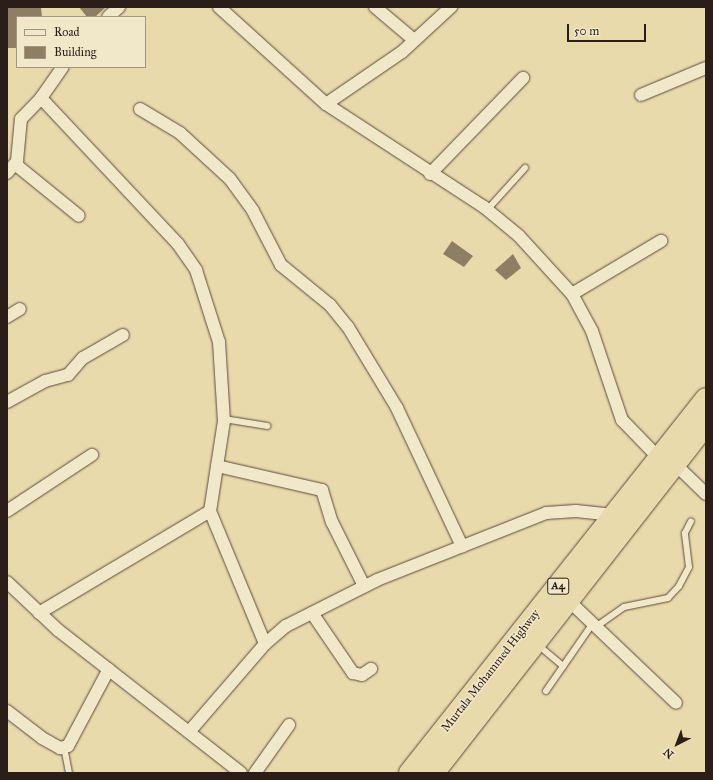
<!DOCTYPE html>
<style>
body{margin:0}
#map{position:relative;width:713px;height:780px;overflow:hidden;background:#e9daac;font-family:"IM FELL Great Primer",serif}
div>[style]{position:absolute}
.building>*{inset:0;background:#8e7f64}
.roads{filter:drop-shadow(0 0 1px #5a4c3c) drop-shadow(0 0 1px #5a4c3c)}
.lane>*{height:6px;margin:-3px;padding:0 3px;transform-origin:3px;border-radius:3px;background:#f1e7c9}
.street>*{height:12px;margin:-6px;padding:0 6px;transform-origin:6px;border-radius:6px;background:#f1e7c9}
.highway>*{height:22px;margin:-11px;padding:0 11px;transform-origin:11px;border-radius:11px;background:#e9daac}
span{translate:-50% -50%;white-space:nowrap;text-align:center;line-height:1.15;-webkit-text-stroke:3px #f1e7c9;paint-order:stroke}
.shield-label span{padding:1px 3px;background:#f1e7c9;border:1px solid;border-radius:3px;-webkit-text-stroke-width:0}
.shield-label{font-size:11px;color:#2b1d17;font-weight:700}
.street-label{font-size:12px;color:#2b1d17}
.frame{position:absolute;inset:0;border:8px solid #2b1d17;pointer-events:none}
.legend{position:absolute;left:16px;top:16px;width:130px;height:52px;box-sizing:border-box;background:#f1e7c9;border:1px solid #a29682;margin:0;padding:5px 7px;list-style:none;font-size:12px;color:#2b1d17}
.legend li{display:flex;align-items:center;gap:8px;height:20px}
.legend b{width:20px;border:1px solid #a29682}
.north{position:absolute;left:657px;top:724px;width:40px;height:40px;-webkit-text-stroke:3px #f1e7c9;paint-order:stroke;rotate:222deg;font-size:11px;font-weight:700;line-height:16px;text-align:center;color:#2b1d17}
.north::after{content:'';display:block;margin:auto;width:14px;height:18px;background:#2b1d17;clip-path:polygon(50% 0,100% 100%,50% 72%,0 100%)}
.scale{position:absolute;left:567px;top:24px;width:79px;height:18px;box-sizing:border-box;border:2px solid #2b1d17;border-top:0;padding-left:5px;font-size:12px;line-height:14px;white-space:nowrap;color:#2b1d17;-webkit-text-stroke:3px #f1e7c9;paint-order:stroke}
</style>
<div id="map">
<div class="building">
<i style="clip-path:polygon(7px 7px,41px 7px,42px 17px,17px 17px,17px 48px,7px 48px)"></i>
<i style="clip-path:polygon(79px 7px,106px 7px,95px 17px,87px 17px)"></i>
<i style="clip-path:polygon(452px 241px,473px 256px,464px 267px,443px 254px)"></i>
<i style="clip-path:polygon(513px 254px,521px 268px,506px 280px,495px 270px)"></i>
</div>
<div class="roads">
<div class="lane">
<i style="left:487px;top:210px;width:57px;rotate:-47.9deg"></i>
<i style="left:224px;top:419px;width:44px;rotate:9.2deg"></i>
<i style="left:597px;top:626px;width:33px;rotate:-35deg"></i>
<i style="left:624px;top:607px;width:45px;rotate:-11.6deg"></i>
<i style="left:668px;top:598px;width:16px;rotate:-47deg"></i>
<i style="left:679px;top:586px;width:21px;rotate:-62deg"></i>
<i style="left:689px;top:567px;width:34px;rotate:-97deg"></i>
<i style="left:685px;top:533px;width:13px;rotate:-63deg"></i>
<i style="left:538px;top:645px;width:33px;rotate:40deg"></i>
<i style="left:546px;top:691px;width:83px;rotate:-55.3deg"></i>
<i style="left:64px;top:747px;width:26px;rotate:79deg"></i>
</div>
<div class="street">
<i style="left:219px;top:7px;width:144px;rotate:42.2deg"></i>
<i style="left:326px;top:104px;width:189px;rotate:33.1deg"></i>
<i style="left:484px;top:207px;width:45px;rotate:39.6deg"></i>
<i style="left:519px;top:236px;width:79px;rotate:47.6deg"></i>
<i style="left:572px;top:294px;width:42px;rotate:61.6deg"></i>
<i style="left:592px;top:331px;width:94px;rotate:71.4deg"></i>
<i style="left:622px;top:420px;width:53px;rotate:45.8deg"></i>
<i style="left:375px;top:7px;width:51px;rotate:40.2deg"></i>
<i style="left:108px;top:17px;width:15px;rotate:-42deg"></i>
<i style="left:641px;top:95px;width:70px;rotate:-22.6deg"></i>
<i style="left:41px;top:98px;width:200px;rotate:46.8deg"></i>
<i style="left:178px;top:244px;width:32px;rotate:55deg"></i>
<i style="left:196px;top:270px;width:76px;rotate:72.3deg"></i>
<i style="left:219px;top:342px;width:79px;rotate:86.4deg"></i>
<i style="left:224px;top:421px;width:91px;rotate:98.8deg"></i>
<i style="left:210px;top:511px;width:144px;rotate:67.5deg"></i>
<i style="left:326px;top:104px;width:92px;rotate:-34.4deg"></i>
<i style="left:402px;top:52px;width:67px;rotate:-42.6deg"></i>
<i style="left:140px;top:109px;width:47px;rotate:31deg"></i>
<i style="left:180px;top:133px;width:68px;rotate:42.6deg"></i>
<i style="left:230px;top:179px;width:39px;rotate:54deg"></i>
<i style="left:253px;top:211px;width:61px;rotate:62.6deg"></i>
<i style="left:281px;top:265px;width:63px;rotate:39.2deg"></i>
<i style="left:330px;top:305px;width:28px;rotate:51deg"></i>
<i style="left:348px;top:327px;width:95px;rotate:58.8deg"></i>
<i style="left:397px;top:408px;width:153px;rotate:64.8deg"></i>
<i style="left:15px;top:164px;width:82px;rotate:39.1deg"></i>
<i style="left:7px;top:173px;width:16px;rotate:-50deg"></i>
<i style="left:17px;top:161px;width:42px;rotate:-84.6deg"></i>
<i style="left:21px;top:119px;width:29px;rotate:-46deg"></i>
<i style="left:41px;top:98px;width:38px;rotate:-55deg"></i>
<i style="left:430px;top:174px;width:134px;rotate:-45.9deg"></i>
<i style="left:572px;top:294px;width:104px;rotate:-30.8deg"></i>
<i style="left:7px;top:317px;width:15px;rotate:-32deg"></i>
<i style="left:7px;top:402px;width:43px;rotate:-28.9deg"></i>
<i style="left:45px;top:381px;width:24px;rotate:-15deg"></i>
<i style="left:68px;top:375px;width:23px;rotate:-49deg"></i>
<i style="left:83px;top:358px;width:46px;rotate:-29.9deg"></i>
<i style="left:675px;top:464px;width:43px;rotate:44.1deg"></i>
<i style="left:217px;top:466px;width:108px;rotate:12.9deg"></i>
<i style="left:322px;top:490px;width:34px;rotate:73deg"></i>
<i style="left:332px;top:522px;width:72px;rotate:63.4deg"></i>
<i style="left:7px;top:511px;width:102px;rotate:-33.4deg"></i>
<i style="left:7px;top:582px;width:70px;rotate:43.3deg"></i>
<i style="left:58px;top:630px;width:232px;rotate:38deg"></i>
<i style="left:568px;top:600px;width:149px;rotate:43.6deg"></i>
<i style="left:39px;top:613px;width:199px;rotate:-30.8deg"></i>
<i style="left:312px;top:613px;width:73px;rotate:55.7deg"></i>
<i style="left:353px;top:673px;width:9px;rotate:13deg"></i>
<i style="left:362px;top:675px;width:11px;rotate:-34deg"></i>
<i style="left:7px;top:711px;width:44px;rotate:37.6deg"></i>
<i style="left:42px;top:738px;width:21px;rotate:29deg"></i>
<i style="left:60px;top:748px;width:8px;rotate:-14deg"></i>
<i style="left:68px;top:746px;width:87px;rotate:-62deg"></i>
<i style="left:189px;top:732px;width:116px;rotate:-49.2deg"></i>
<i style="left:265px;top:644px;width:28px;rotate:-41deg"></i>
<i style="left:286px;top:626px;width:102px;rotate:-26.8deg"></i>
<i style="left:377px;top:580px;width:182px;rotate:-21.6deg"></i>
<i style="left:546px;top:513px;width:30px;rotate:-4deg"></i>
<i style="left:576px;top:511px;width:38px;rotate:6deg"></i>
<i style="left:255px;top:773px;width:59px;rotate:-54.7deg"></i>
</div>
<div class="highway">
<i style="left:410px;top:773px;width:477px;rotate:-51.6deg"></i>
<i style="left:433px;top:773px;width:443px;rotate:-52deg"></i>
</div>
</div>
<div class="shield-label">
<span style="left:558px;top:586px">A4</span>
</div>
<div class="street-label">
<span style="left:491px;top:671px;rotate:-52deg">Murtala Mohammed Highway</span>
</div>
<div class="frame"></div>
<ul class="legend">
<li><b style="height:5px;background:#f1e7c9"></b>Road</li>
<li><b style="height:11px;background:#8e7f64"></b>Building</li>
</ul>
<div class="north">N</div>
<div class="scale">50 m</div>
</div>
